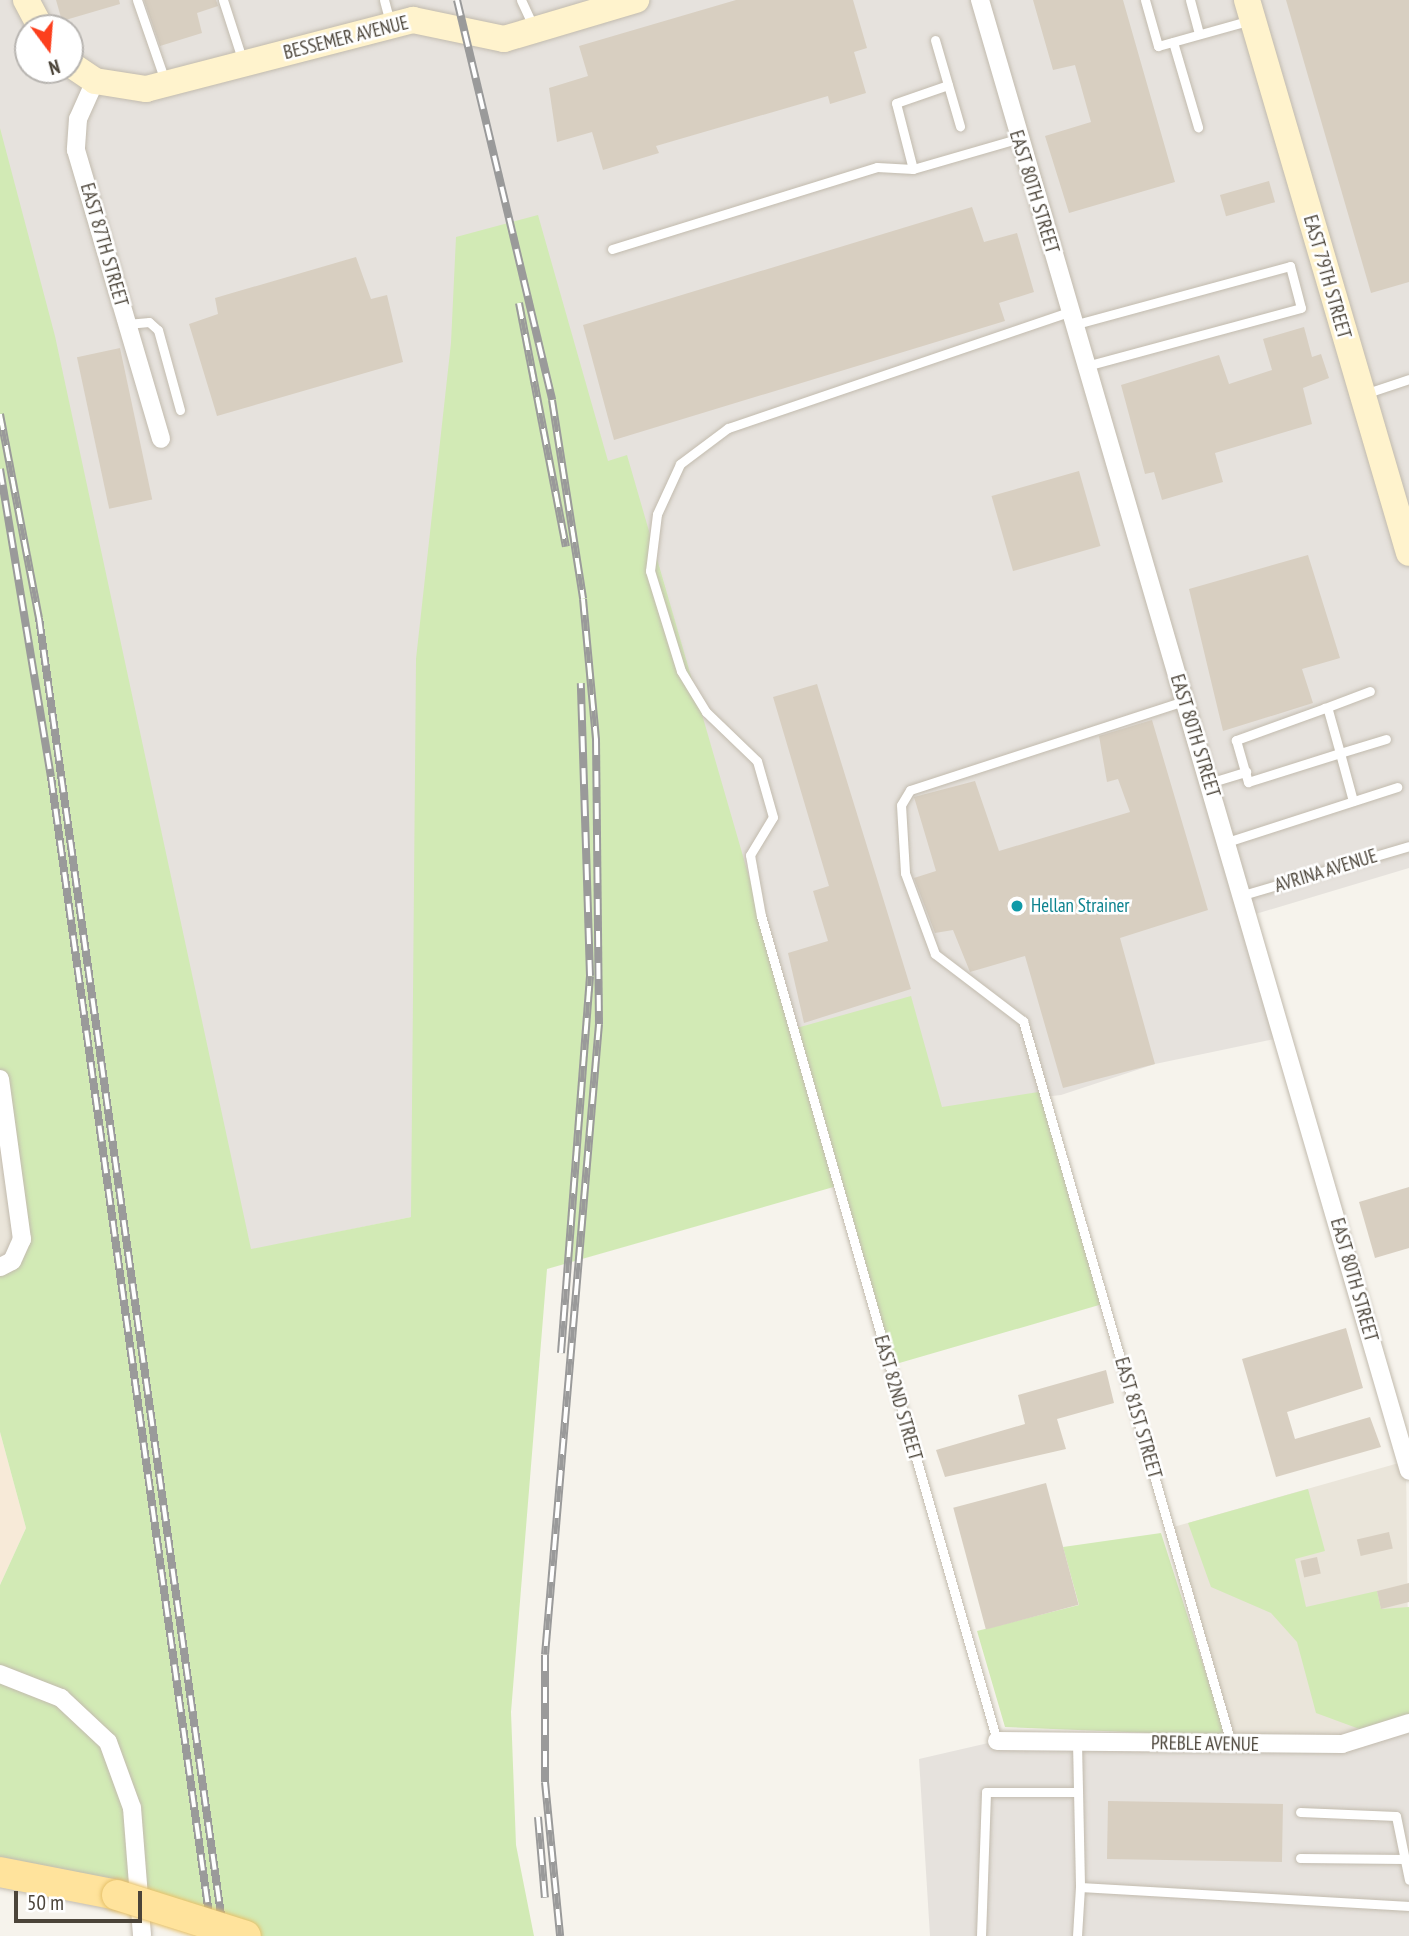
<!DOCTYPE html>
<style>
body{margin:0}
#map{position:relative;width:1409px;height:1936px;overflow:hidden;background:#f6f3ec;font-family:"PT Sans Narrow",sans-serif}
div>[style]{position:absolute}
.residential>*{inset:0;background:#eae5da}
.commercial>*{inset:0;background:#f7ead8}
.industrial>*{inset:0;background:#e6e2dd}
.green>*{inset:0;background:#d2eab5}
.building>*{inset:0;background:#d8cfc1;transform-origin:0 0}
.roads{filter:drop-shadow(0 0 2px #c2bbae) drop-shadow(0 0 2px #c2bbae)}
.lane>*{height:9px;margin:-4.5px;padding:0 4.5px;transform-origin:4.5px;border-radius:4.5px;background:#fff}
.street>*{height:18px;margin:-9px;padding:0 9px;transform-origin:9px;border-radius:9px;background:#fff}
.secondary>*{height:26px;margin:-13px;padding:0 13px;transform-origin:13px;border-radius:13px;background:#fff3cd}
.primary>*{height:30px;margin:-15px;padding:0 15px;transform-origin:15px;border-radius:15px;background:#ffe39c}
.rail>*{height:8px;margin-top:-4px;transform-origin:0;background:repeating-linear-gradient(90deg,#fff 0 16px,#9a9a9a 0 32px);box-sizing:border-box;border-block:2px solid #9a9a9a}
.bridges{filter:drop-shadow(0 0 2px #e6c16a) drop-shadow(0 0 2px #e6c16a)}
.primary-bridge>*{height:30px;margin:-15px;padding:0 15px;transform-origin:15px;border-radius:15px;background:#ffe39c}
.dots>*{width:19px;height:19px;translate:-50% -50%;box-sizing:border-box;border:4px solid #fff;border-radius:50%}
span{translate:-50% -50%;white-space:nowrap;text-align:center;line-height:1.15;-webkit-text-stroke:5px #fff;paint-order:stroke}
.street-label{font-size:19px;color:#4b4439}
.culture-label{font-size:19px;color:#0d838f}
.left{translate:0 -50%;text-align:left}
.north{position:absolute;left:14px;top:14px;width:70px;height:70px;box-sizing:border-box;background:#fff;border:2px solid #b7b4b0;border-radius:50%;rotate:164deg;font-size:19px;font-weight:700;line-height:28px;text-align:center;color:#4b4439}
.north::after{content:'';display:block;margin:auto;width:24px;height:32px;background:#fc3f1d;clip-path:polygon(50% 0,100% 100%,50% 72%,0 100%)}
.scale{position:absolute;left:14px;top:1891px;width:128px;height:32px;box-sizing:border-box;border:4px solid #4b4439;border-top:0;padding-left:9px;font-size:21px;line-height:24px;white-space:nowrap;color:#4b4439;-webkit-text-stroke:5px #fff;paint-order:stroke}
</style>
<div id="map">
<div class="residential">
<i style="clip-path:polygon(0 1079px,22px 1239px,0 1267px)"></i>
<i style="clip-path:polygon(1406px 1461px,1409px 1723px,1342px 1744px,1231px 1745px,1170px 1528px)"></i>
</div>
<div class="commercial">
<i style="clip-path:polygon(0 1432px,26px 1528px,0 1585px)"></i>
</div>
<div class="industrial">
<i style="clip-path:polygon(evenodd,0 0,1409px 0,1409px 868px,1249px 916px,1284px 1037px,1155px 1064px,1061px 1095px,942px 1108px,211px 1258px,0 209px,0 0,28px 28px,70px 28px,70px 70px,28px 70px,28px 28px)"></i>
<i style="clip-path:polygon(1409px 1723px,1409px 1936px,930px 1936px,919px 1759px,997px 1741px,1342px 1744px)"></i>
</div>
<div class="green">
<i style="clip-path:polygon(0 128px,55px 336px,251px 1249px,411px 1217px,416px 659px,451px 343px,456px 237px,538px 215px,608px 461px,627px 455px,793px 1029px,911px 996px,942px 1107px,1045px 1091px,1106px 1303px,889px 1366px,837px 1186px,547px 1269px,511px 1712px,516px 1845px,534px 1936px,246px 1936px,0 1872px,0 1585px,26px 1528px,0 1432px,0 1267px,22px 1239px,0 1079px)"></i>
<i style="clip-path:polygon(1308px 1489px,1325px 1551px,1295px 1559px,1306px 1607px,1377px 1591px,1381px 1609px,1409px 1607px,1409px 1723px,1373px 1734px,1316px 1713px,1297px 1642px,1271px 1613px,1211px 1587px,1188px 1523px)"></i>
<i style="clip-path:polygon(1161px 1533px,1226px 1736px,1005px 1727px,977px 1631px,1079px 1605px,1063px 1547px)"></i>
</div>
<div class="building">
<i style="clip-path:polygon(56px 0,119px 0,120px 4px,62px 21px)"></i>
<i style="clip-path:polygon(144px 0,216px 0,218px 6px,197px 13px,202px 33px,160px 46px)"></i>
<i style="clip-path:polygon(736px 0,853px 0,867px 48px,854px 52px,866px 93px,830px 104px,828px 96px,656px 146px,659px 153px,603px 170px,592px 132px,557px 142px,549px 88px,588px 76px,579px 46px)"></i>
<i style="clip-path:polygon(1033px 0,1123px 0,1175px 182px,1069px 213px,1045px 136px,1091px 122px,1075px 65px,1053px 70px)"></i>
<i style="clip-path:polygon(1286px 0,1409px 0,1409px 282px,1371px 293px)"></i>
<i style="left:1269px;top:181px;width:22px;height:51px;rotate:74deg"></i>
<i style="clip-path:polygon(972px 207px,984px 242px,1017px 233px,1034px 292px,999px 303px,1005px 321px,614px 440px,583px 325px)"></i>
<i style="clip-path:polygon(356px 257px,371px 299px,387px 295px,403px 362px,217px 416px,189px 324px,218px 314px,215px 298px)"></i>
<i style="clip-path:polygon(1304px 327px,1312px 357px,1321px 354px,1329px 378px,1303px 388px,1312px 424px,1215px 453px,1223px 482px,1162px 500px,1154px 472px,1145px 474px,1121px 385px,1219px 355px,1229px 384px,1272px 370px,1263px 339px)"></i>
<i style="left:120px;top:348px;width:155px;height:44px;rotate:78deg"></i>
<i style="left:1079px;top:471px;width:78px;height:91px;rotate:74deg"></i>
<i style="clip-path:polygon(1308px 555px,1340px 658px,1302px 669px,1313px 703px,1223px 731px,1189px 589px)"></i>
<i style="clip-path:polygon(817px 684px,911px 989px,804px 1023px,788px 953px,828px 941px,813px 891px,829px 886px,773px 697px)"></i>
<i style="clip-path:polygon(1152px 720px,1208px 910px,1120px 938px,1155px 1064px,1063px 1088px,1025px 956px,970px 972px,953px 930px,935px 933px,914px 878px,936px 871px,914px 797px,975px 781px,999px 851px,1130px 812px,1118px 779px,1107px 782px,1099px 736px)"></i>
<i style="clip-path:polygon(1409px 1187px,1409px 1248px,1375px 1258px,1359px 1202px)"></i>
<i style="clip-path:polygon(1346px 1328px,1363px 1388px,1287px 1412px,1295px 1439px,1370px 1417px,1381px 1447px,1276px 1477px,1242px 1359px)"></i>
<i style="clip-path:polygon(1106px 1370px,1114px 1403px,1057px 1419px,1066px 1449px,945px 1477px,936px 1450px,1025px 1424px,1018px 1395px)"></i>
<i style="left:1046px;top:1483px;width:126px;height:96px;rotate:75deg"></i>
<i style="left:1389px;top:1532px;width:17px;height:33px;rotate:77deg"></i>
<i style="left:1317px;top:1557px;width:17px;height:17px;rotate:77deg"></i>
<i style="clip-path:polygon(1409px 1583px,1409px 1602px,1381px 1609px,1377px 1591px)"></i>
<i style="left:1108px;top:1801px;width:175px;height:58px;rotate:1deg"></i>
</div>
<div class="roads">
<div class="lane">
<i style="left:137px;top:0;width:86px;rotate:70.9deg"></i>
<i style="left:223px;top:0;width:65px;rotate:72.1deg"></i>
<i style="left:384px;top:0;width:24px;rotate:75deg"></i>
<i style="left:521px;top:0;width:29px;rotate:65deg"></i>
<i style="left:1145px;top:0;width:48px;rotate:74.2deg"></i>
<i style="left:1158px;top:46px;width:97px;rotate:-15.6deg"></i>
<i style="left:1190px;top:0;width:35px;rotate:75deg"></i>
<i style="left:935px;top:40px;width:90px;rotate:73.8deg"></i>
<i style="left:1173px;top:42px;width:89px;rotate:73.6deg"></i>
<i style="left:948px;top:85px;width:55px;rotate:160.9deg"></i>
<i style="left:896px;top:103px;width:68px;rotate:75.6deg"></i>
<i style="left:913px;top:169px;width:108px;rotate:-16.1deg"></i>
<i style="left:612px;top:249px;width:277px;rotate:-17.2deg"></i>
<i style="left:877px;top:167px;width:36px;rotate:3deg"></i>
<i style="left:127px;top:324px;width:22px;rotate:-5deg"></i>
<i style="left:149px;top:322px;width:12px;rotate:42deg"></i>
<i style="left:158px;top:330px;width:83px;rotate:74.6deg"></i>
<i style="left:1073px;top:325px;width:225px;rotate:-15.2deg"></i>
<i style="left:1290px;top:266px;width:43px;rotate:75.3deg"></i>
<i style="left:1301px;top:308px;width:223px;rotate:164.9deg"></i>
<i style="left:1364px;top:394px;width:47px;rotate:-18.4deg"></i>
<i style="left:1184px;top:701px;width:288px;rotate:162deg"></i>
<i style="left:910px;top:790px;width:17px;rotate:121deg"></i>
<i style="left:901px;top:805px;width:68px;rotate:86.6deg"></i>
<i style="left:905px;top:873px;width:86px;rotate:69.7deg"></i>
<i style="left:935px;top:954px;width:111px;rotate:37.3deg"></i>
<i style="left:1023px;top:1021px;width:751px;rotate:73.93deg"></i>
<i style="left:1325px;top:708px;width:48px;rotate:-20.7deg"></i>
<i style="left:1209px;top:783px;width:39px;rotate:-17deg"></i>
<i style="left:1353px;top:801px;width:50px;rotate:-105.2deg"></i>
<i style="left:1340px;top:753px;width:45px;rotate:-105.6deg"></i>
<i style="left:1328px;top:710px;width:4px;rotate:-146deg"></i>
<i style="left:1325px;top:708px;width:95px;rotate:160.2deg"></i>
<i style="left:1236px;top:740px;width:44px;rotate:74.1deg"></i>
<i style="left:1248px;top:782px;width:96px;rotate:-17.5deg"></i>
<i style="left:1340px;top:753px;width:48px;rotate:-16.9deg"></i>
<i style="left:1227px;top:842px;width:179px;rotate:-17.9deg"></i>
<i style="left:1243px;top:895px;width:173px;rotate:-16.4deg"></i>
<i style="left:997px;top:1741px;width:858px;rotate:-105.96deg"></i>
<i style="left:761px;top:916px;width:62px;rotate:-100.2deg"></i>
<i style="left:750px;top:855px;width:44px;rotate:-58.8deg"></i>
<i style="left:773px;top:817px;width:58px;rotate:-105.9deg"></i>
<i style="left:757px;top:761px;width:71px;rotate:-136.1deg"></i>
<i style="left:706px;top:712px;width:48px;rotate:-121.4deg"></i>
<i style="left:681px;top:671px;width:105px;rotate:-107.2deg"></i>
<i style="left:650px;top:571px;width:57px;rotate:-83deg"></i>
<i style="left:657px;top:514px;width:55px;rotate:-65.3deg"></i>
<i style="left:680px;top:464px;width:60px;rotate:-36.9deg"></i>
<i style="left:728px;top:428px;width:360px;rotate:-18.8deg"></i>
<i style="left:1077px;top:1742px;width:145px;rotate:88.8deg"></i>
<i style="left:1080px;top:1887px;width:330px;rotate:3.3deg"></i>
<i style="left:1300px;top:1812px;width:96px;rotate:2.4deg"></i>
<i style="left:1396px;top:1816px;width:65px;rotate:78.5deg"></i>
<i style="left:1300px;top:1858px;width:105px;rotate:0.5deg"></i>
<i style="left:981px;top:1936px;width:144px;rotate:-88deg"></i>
<i style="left:986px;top:1792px;width:89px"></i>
<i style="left:1077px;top:1936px;width:49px;rotate:-86.5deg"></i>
</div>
<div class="street">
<i style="left:980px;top:0;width:1532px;rotate:73.74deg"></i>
<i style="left:95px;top:81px;width:42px;rotate:114.1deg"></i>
<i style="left:78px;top:119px;width:31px;rotate:94deg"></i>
<i style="left:76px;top:150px;width:301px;rotate:73.6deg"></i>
<i style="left:0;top:1079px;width:162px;rotate:82.2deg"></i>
<i style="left:22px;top:1239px;width:24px;rotate:114deg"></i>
<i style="left:12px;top:1261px;width:13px;rotate:153deg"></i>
<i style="left:0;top:1674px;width:66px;rotate:21.5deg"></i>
<i style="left:61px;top:1698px;width:64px;rotate:43.1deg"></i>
<i style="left:108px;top:1742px;width:70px;rotate:70deg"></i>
<i style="left:132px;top:1808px;width:128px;rotate:85.5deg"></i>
<i style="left:997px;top:1741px;width:345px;rotate:0.5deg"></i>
<i style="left:1342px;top:1744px;width:70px;rotate:-17.4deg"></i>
</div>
<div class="secondary">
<i style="left:26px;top:0;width:32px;rotate:62deg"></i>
<i style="left:1247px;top:0;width:576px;rotate:73.67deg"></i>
<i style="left:70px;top:64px;width:30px;rotate:34deg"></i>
<i style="left:95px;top:81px;width:52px;rotate:8.9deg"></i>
<i style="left:146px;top:89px;width:276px;rotate:-14.5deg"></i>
<i style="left:413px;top:20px;width:93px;rotate:11.8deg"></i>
<i style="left:504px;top:39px;width:138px;rotate:-16.5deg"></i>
</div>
<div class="primary">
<i style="left:0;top:1872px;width:119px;rotate:11.1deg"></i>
</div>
</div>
<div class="rail">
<i style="left:457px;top:0;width:411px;rotate:76.6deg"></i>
<i style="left:552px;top:400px;width:201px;rotate:81.1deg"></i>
<i style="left:583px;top:599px;width:141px;rotate:84.7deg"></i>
<i style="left:596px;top:739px;width:285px;rotate:89.4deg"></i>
<i style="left:599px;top:1024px;width:633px;rotate:94.89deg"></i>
<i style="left:545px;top:1655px;width:127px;rotate:90deg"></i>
<i style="left:545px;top:1782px;width:155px;rotate:84.4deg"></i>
<i style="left:519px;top:303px;width:248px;rotate:79.1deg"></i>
<i style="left:0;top:414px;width:208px;rotate:79.2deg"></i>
<i style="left:39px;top:618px;width:1331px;rotate:82.01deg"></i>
<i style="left:0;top:469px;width:312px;rotate:80.6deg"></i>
<i style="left:51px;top:777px;width:1170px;rotate:82.09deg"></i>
<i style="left:561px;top:1353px;width:378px;rotate:-85.6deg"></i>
<i style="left:590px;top:976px;width:293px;rotate:-91.8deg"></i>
<i style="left:538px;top:1817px;width:81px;rotate:85.1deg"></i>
</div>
<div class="bridges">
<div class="primary-bridge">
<i style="left:117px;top:1895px;width:135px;rotate:17.6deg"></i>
</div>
</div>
<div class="dots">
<i style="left:1017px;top:906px;background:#0f9aa8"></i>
</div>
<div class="street-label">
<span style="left:346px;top:38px;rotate:-14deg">BESSEMER AVENUE</span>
<span style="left:1034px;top:192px;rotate:73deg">EAST 80TH STREET</span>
<span style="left:104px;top:245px;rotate:74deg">EAST 87TH STREET</span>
<span style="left:1327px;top:277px;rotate:74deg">EAST 79TH STREET</span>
<span style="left:1195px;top:736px;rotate:73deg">EAST 80TH STREET</span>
<span style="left:1326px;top:871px;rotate:-17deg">AVRINA AVENUE</span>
<span style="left:1354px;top:1280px;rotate:74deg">EAST 80TH STREET</span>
<span style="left:898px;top:1398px;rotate:74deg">EAST 82ND STREET</span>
<span style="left:1138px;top:1418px;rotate:74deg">EAST 81ST STREET</span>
<span style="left:1205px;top:1744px;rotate:1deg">PREBLE AVENUE</span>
</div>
<div class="culture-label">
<span class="left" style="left:1031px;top:906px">Hellan Strainer</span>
</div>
<div class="north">N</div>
<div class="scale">50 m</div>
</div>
